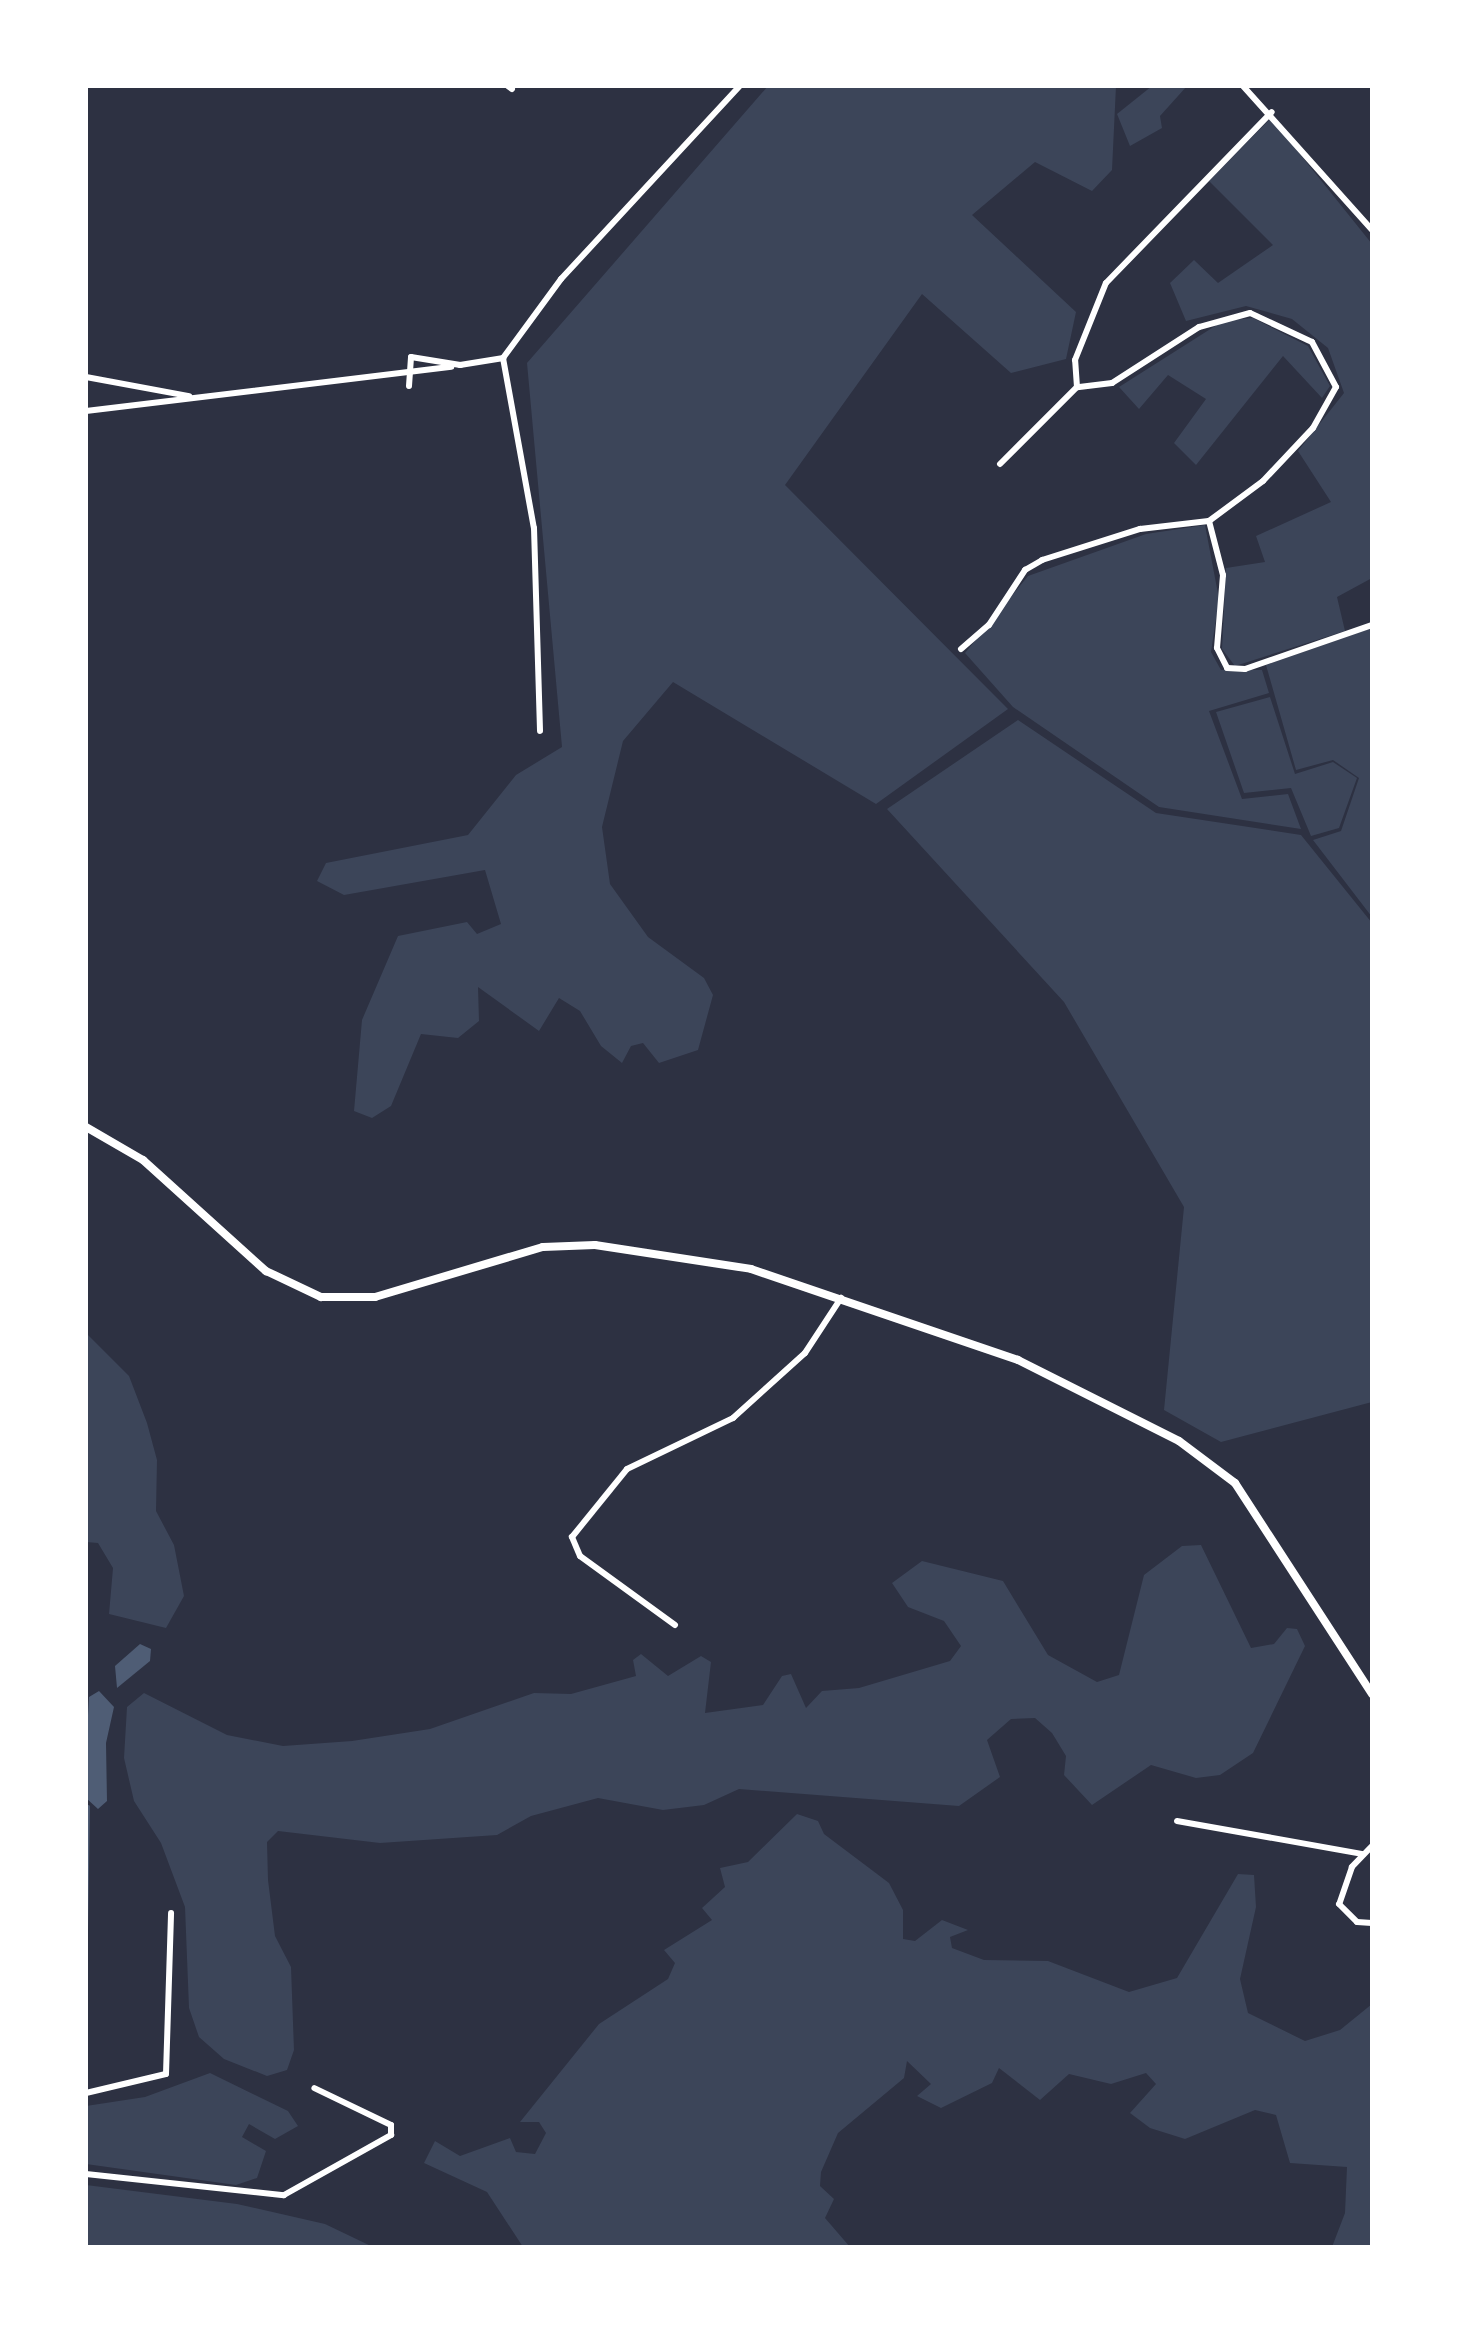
<!DOCTYPE html>
<style>
body{margin:0}
#map{position:relative;width:1458px;height:2333px;overflow:hidden;background:#2d3142;font-family:Quicksand,sans-serif}
div>[style]{position:absolute}
.green>*{inset:0;background:#3c4559}
.water>*{inset:0;background:#4f5d75}
.stream>*{height:3px;margin:-1.5px;padding:0 1.5px;transform-origin:1.5px;border-radius:1.5px;background:#4f5d75}
.minor>*{height:6px;margin:-3px;padding:0 3px;transform-origin:3px;border-radius:3px;background:#fff}
.secondary>*{height:8px;margin:-4px;padding:0 4px;transform-origin:4px;border-radius:4px;background:#fff}
span{translate:-50% -50%;white-space:nowrap;text-align:center;line-height:1.15;-webkit-text-stroke:8px #fff;paint-order:stroke}
.frame{position:absolute;inset:0;border:88px solid #fff;pointer-events:none}
</style>
<div id="map">
<div class="green">
<i style="clip-path:polygon(768px 86px,1116px 86px,1112px 170px,1092px 191px,1035px 162px,972px 215px,1076px 312px,1066px 359px,1011px 373px,922px 294px,785px 485px,1008px 709px,876px 804px,673px 682px,623px 741px,602px 827px,610px 884px,648px 937px,704px 978px,713px 995px,698px 1050px,659px 1063px,643px 1043px,631px 1046px,622px 1063px,601px 1046px,580px 1011px,559px 998px,539px 1031px,478px 987px,479px 1021px,458px 1038px,421px 1034px,391px 1106px,372px 1118px,354px 1111px,362px 1020px,398px 936px,467px 922px,477px 934px,501px 924px,485px 870px,344px 895px,317px 881px,326px 863px,468px 835px,516px 775px,562px 747px,527px 363px)"></i>
<i style="clip-path:polygon(1152px 86px,1187px 86px,1160px 116px,1162px 128px,1130px 146px,1117px 114px)"></i>
<i style="clip-path:polygon(1271px 118px,1372px 244px,1372px 578px,1337px 597px,1345px 631px,1235px 666px,1222px 649px,1226px 568px,1265px 562px,1256px 536px,1331px 502px,1298px 451px,1344px 393px,1328px 348px,1292px 319px,1246px 306px,1186px 321px,1170px 283px,1194px 260px,1218px 283px,1273px 245px,1209px 181px)"></i>
<i style="clip-path:polygon(1253px 318px,1308px 346px,1330px 386px,1322px 398px,1283px 356px,1196px 465px,1174px 443px,1206px 399px,1168px 375px,1139px 409px,1119px 387px,1223px 321px)"></i>
<i style="clip-path:polygon(1205px 525px,1219px 599px,1211px 652px,1221px 670px,1262px 670px,1269px 693px,1209px 711px,1242px 799px,1288px 794px,1301px 829px,1159px 807px,1013px 707px,965px 653px,1028px 576px,1146px 534px)"></i>
<i style="clip-path:polygon(1372px 628px,1372px 917px,1313px 840px,1341px 831px,1359px 778px,1333px 760px,1296px 770px,1266px 665px)"></i>
<i style="clip-path:polygon(1270px 697px,1295px 774px,1333px 762px,1357px 778px,1339px 828px,1311px 836px,1291px 788px,1244px 793px,1216px 712px)"></i>
<i style="clip-path:polygon(1018px 720px,1156px 813px,1301px 835px,1372px 923px,1372px 1402px,1221px 1442px,1164px 1410px,1184px 1207px,1064px 1002px,887px 809px)"></i>
<i style="clip-path:polygon(86px 1333px,129px 1376px,147px 1423px,157px 1460px,156px 1511px,174px 1545px,184px 1596px,166px 1628px,109px 1614px,113px 1568px,98px 1543px,86px 1542px)"></i>
<i style="clip-path:polygon(1201px 1545px,1251px 1648px,1274px 1644px,1287px 1628px,1297px 1629px,1305px 1646px,1253px 1753px,1220px 1775px,1196px 1778px,1151px 1765px,1092px 1805px,1064px 1775px,1066px 1756px,1052px 1733px,1035px 1718px,1011px 1719px,987px 1740px,1000px 1777px,959px 1806px,739px 1789px,704px 1805px,663px 1810px,598px 1798px,531px 1816px,497px 1835px,380px 1843px,278px 1831px,267px 1842px,268px 1880px,275px 1936px,291px 1967px,294px 2050px,287px 2070px,267px 2076px,224px 2059px,199px 2037px,189px 2008px,185px 1907px,161px 1843px,134px 1801px,124px 1758px,127px 1707px,144px 1693px,227px 1735px,283px 1746px,352px 1741px,430px 1729px,534px 1693px,571px 1694px,636px 1676px,633px 1660px,641px 1654px,668px 1676px,701px 1656px,711px 1662px,705px 1713px,763px 1705px,782px 1676px,791px 1674px,806px 1708px,822px 1691px,859px 1688px,950px 1661px,961px 1646px,944px 1621px,908px 1607px,892px 1583px,922px 1561px,1003px 1581px,1048px 1655px,1097px 1682px,1119px 1675px,1144px 1575px,1182px 1546px)"></i>
<i style="clip-path:polygon(797px 1814px,818px 1821px,824px 1834px,889px 1883px,903px 1910px,903px 1939px,915px 1941px,942px 1920px,968px 1930px,950px 1937px,952px 1948px,984px 1960px,1048px 1961px,1129px 1992px,1177px 1978px,1238px 1874px,1254px 1875px,1256px 1907px,1240px 1979px,1248px 2013px,1305px 2041px,1340px 2030px,1372px 2004px,1372px 2247px,1332px 2247px,1345px 2213px,1347px 2167px,1290px 2163px,1276px 2115px,1255px 2110px,1185px 2139px,1150px 2128px,1130px 2113px,1156px 2084px,1146px 2073px,1111px 2084px,1069px 2074px,1040px 2100px,999px 2068px,992px 2083px,941px 2108px,917px 2096px,931px 2084px,907px 2061px,904px 2078px,838px 2133px,821px 2172px,820px 2186px,834px 2199px,825px 2218px,850px 2247px,523px 2247px,487px 2192px,424px 2163px,435px 2141px,460px 2156px,510px 2138px,516px 2152px,535px 2154px,546px 2133px,539px 2122px,520px 2122px,599px 2024px,668px 1979px,675px 1963px,664px 1950px,712px 1920px,702px 1908px,725px 1887px,720px 1868px,748px 1862px)"></i>
<i style="clip-path:polygon(210px 2073px,288px 2111px,298px 2126px,275px 2139px,249px 2124px,242px 2137px,266px 2151px,257px 2178px,236px 2185px,86px 2164px,86px 2106px,145px 2097px)"></i>
<i style="clip-path:polygon(86px 2185px,237px 2204px,325px 2224px,373px 2247px,86px 2247px)"></i>
</div>
<div class="water">
<i style="clip-path:polygon(140px 1644px,151px 1649px,150px 1661px,117px 1688px,115px 1666px)"></i>
<i style="clip-path:polygon(99px 1691px,114px 1707px,106px 1743px,107px 1801px,98px 1809px,86px 1798px,86px 1751px,89px 1697px)"></i>
</div>
<div class="stream">
<i style="left:86px;top:1931px;width:125px;rotate:-89.1deg"></i>
</div>
<div class="minor">
<i style="left:508px;top:86px;width:5px;rotate:37deg"></i>
<i style="left:1243px;top:86px;width:193px;rotate:48.1deg"></i>
<i style="left:503px;top:358px;width:173px;rotate:79.7deg"></i>
<i style="left:534px;top:528px;width:203px;rotate:88.3deg"></i>
<i style="left:86px;top:377px;width:105px;rotate:10.5deg"></i>
<i style="left:409px;top:386px;width:29px;rotate:-86deg"></i>
<i style="left:411px;top:357px;width:50px;rotate:9.3deg"></i>
<i style="left:460px;top:365px;width:44px;rotate:-9.2deg"></i>
<i style="left:503px;top:358px;width:98px;rotate:-53.7deg"></i>
<i style="left:561px;top:279px;width:263px;rotate:-47.2deg"></i>
<i style="left:1077px;top:387px;width:27px;rotate:-94deg"></i>
<i style="left:1075px;top:360px;width:83px;rotate:-68.1deg"></i>
<i style="left:1106px;top:283px;width:238px;rotate:-45.9deg"></i>
<i style="left:86px;top:411px;width:368px;rotate:-6.9deg"></i>
<i style="left:1000px;top:464px;width:109px;rotate:-45deg"></i>
<i style="left:1209px;top:521px;width:56px;rotate:75.5deg"></i>
<i style="left:1223px;top:575px;width:73px;rotate:94.7deg"></i>
<i style="left:1217px;top:648px;width:22px;rotate:63deg"></i>
<i style="left:1227px;top:668px;width:18px;rotate:3deg"></i>
<i style="left:1245px;top:669px;width:134px;rotate:-19.1deg"></i>
<i style="left:961px;top:649px;width:37px;rotate:-41deg"></i>
<i style="left:989px;top:625px;width:66px;rotate:-56.8deg"></i>
<i style="left:1025px;top:570px;width:20px;rotate:-30deg"></i>
<i style="left:1042px;top:560px;width:103px;rotate:-17.6deg"></i>
<i style="left:1140px;top:529px;width:69px;rotate:-6.6deg"></i>
<i style="left:1209px;top:521px;width:67px;rotate:-36.5deg"></i>
<i style="left:1263px;top:481px;width:73px;rotate:-46.7deg"></i>
<i style="left:1313px;top:428px;width:47px;rotate:-60.7deg"></i>
<i style="left:1336px;top:387px;width:51px;rotate:-118.1deg"></i>
<i style="left:1312px;top:342px;width:68px;rotate:-154.9deg"></i>
<i style="left:1250px;top:313px;width:53px;rotate:164.6deg"></i>
<i style="left:1199px;top:327px;width:103px;rotate:147.2deg"></i>
<i style="left:1112px;top:383px;width:35px;rotate:173deg"></i>
<i style="left:675px;top:1625px;width:117px;rotate:-144deg"></i>
<i style="left:580px;top:1556px;width:21px;rotate:-113deg"></i>
<i style="left:572px;top:1537px;width:87px;rotate:-51deg"></i>
<i style="left:627px;top:1469px;width:118px;rotate:-25.7deg"></i>
<i style="left:733px;top:1418px;width:97px;rotate:-42.1deg"></i>
<i style="left:805px;top:1353px;width:66px;rotate:-56.8deg"></i>
<i style="left:1177px;top:1821px;width:189px;rotate:10.1deg"></i>
<i style="left:1372px;top:1846px;width:29px;rotate:134deg"></i>
<i style="left:1352px;top:1867px;width:39px;rotate:109deg"></i>
<i style="left:1339px;top:1904px;width:25px;rotate:45deg"></i>
<i style="left:1357px;top:1922px;width:15px;rotate:4deg"></i>
<i style="left:86px;top:2093px;width:82px;rotate:-13.4deg"></i>
<i style="left:166px;top:2074px;width:161px;rotate:-88.2deg"></i>
<i style="left:86px;top:2174px;width:199px;rotate:6.1deg"></i>
<i style="left:284px;top:2195px;width:123px;rotate:-29.3deg"></i>
<i style="left:391px;top:2135px;width:10px;rotate:-90deg"></i>
<i style="left:391px;top:2125px;width:85px;rotate:-154.3deg"></i>
</div>
<div class="secondary">
<i style="left:86px;top:1127px;width:66px;rotate:30.1deg"></i>
<i style="left:143px;top:1160px;width:166px;rotate:42.1deg"></i>
<i style="left:266px;top:1271px;width:61px;rotate:25.3deg"></i>
<i style="left:321px;top:1297px;width:54px"></i>
<i style="left:375px;top:1297px;width:175px;rotate:-16.6deg"></i>
<i style="left:543px;top:1247px;width:52px;rotate:-2.2deg"></i>
<i style="left:595px;top:1245px;width:158px;rotate:8.7deg"></i>
<i style="left:751px;top:1269px;width:282px;rotate:18.8deg"></i>
<i style="left:1018px;top:1360px;width:180px;rotate:26.7deg"></i>
<i style="left:1179px;top:1441px;width:70px;rotate:36.9deg"></i>
<i style="left:1235px;top:1483px;width:252px;rotate:57deg"></i>
</div>
<div class="frame"></div>
</div>
